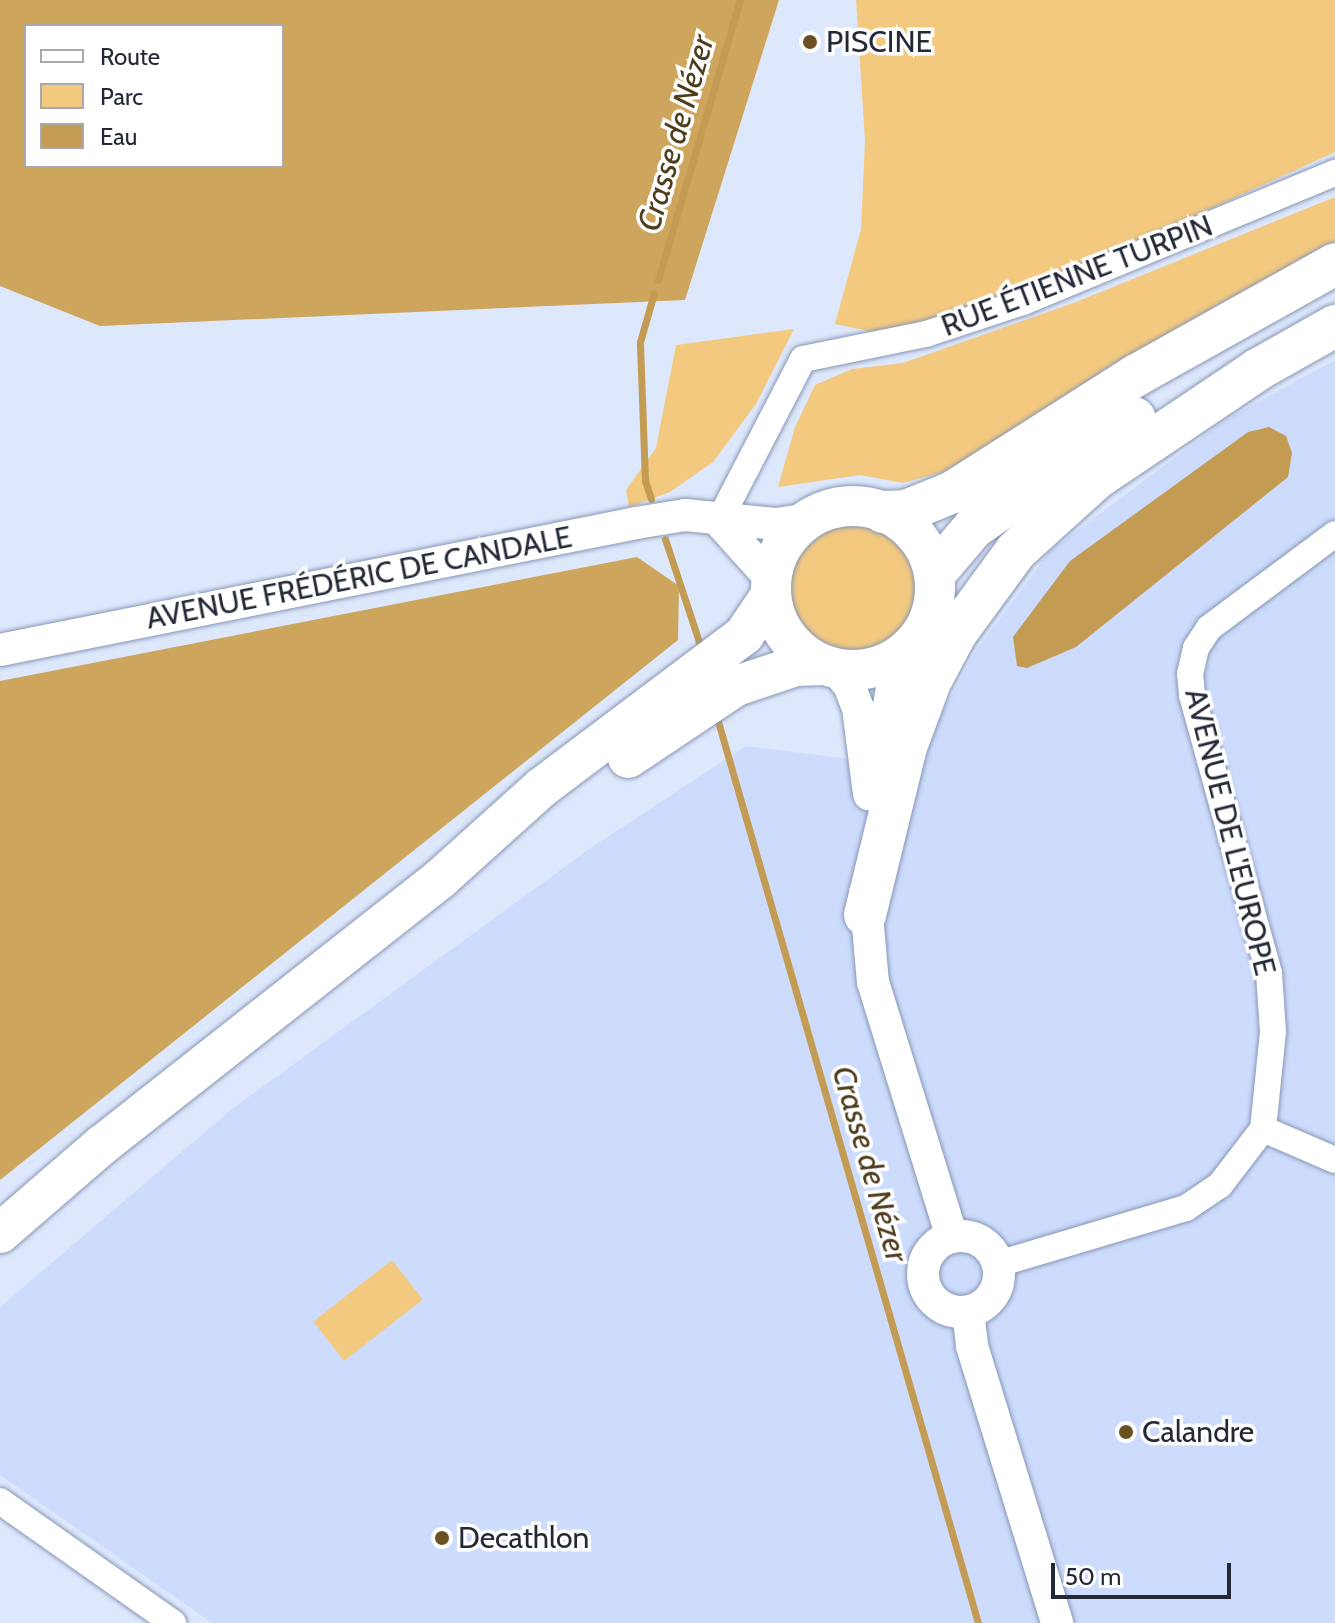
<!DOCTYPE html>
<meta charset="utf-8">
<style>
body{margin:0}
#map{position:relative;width:1335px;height:1623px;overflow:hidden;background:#dee8fc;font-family:Cabin,sans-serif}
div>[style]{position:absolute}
.built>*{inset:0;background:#cddcfc}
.green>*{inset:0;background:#f3c980;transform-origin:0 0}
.round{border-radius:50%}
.forest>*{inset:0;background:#cea55c}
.water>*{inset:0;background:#c39b52}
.stream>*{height:7px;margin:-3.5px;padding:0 3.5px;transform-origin:3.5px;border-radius:3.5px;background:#c39b52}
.roads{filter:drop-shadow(0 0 2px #8897b6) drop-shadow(0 0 2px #8897b6)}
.minor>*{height:26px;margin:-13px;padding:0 13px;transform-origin:13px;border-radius:13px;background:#fff}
.tertiary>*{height:32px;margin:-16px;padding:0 16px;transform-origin:16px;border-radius:16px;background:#fff}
.tertiary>.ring{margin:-16px;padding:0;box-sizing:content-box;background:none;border:32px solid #fff;border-radius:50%}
.primary>*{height:40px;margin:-20px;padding:0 20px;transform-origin:20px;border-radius:20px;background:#fff}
.primary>.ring{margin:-20px;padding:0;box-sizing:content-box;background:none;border:40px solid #fff;border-radius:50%}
.trunk>*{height:42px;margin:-21px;padding:0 21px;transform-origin:21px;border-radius:21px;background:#fff}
.dots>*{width:22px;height:22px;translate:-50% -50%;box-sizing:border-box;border:4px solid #fff;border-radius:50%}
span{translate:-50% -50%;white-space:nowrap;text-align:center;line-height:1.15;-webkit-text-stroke:7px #fff;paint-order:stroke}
.poi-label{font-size:30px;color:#232936}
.left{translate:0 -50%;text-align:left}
.street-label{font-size:30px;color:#232936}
.water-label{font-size:32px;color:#4e3c1c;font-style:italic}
.legend{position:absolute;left:24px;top:24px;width:260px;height:144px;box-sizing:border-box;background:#fff;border:2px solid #a7a9af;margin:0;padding:10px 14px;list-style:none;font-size:24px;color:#232936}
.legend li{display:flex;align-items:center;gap:16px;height:40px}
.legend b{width:40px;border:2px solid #a7a9af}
.scale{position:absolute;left:1051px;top:1563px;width:180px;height:36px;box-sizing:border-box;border:4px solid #232936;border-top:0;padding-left:10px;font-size:24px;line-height:28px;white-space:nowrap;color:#232936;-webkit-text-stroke:6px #fff;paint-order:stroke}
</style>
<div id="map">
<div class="built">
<i style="clip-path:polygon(1335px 360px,1335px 1623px,212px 1623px,0 1475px,0 1307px,232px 1109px,592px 847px,746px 746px,912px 767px,976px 651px,1051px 550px,1228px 418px)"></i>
</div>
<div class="green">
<i style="clip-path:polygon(856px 0,1335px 0,1335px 152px,1114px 253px,887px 335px,835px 324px,861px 229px,865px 141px)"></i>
<i style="clip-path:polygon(1335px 197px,1335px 247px,967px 465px,903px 483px,860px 475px,778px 487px,795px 427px,815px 385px,852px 369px,903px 363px,1076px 302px)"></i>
<i style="clip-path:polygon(794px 329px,756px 404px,713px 462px,670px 492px,629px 507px,626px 490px,656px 448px,676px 345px)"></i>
<i class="round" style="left:786px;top:523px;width:130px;height:130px"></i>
<i style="left:392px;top:1260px;width:50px;height:100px;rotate:52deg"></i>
</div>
<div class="forest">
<i style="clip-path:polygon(evenodd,0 0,779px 0,685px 300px,100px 326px,0 286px,0 0,282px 26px,282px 166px,26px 166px,26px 26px,282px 26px)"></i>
<i style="clip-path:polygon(637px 557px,679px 586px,678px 640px,0 1180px,0 681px)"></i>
</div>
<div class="water">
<i style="clip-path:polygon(1269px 427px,1286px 436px,1292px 453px,1288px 477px,1076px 647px,1027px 668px,1017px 666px,1013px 637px,1070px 561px,1248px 432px)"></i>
</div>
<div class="stream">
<i style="left:658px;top:280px;width:292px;rotate:-73.7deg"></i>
<i style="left:651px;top:499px;width:19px;rotate:-108deg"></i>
<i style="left:645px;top:481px;width:139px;rotate:-92.1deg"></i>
<i style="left:640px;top:342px;width:51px;rotate:-74.1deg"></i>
<i style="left:665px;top:539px;width:112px;rotate:71.7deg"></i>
<i style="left:717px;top:718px;width:942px;rotate:73.91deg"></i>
</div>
<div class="roads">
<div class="minor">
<i style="left:719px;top:521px;width:182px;rotate:-62.6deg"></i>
<i style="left:803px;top:359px;width:126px;rotate:-11.5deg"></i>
<i style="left:926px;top:334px;width:102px;rotate:-18.3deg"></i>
<i style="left:1023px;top:302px;width:338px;rotate:-22.5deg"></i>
<i style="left:1263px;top:1129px;width:78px;rotate:23.3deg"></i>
<i style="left:998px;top:1264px;width:196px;rotate:-16.6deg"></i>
<i style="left:1186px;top:1208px;width:41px;rotate:-34.1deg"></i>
<i style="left:1220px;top:1185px;width:71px;rotate:-52.5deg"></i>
<i style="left:1263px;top:1129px;width:98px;rotate:-84.1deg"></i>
<i style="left:1273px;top:1032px;width:59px;rotate:-93.9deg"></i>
<i style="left:1269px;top:973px;width:288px;rotate:-105.5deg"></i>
<i style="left:1192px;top:695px;width:21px;rotate:-95deg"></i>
<i style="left:1190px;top:674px;width:27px;rotate:-77deg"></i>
<i style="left:1196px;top:648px;width:24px;rotate:-57deg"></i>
<i style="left:1209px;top:628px;width:157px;rotate:-36.7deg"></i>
<i style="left:0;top:1501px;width:212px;rotate:35.2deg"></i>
</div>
<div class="tertiary">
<i style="left:719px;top:521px;width:79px;rotate:48.1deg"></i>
<i style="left:0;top:650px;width:649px;rotate:-11.29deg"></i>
<i style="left:636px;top:523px;width:50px;rotate:-9.3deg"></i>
<i style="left:685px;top:515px;width:90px;rotate:5.7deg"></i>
<i style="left:775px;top:524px;width:34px;rotate:-8deg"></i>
<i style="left:835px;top:669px;width:21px;rotate:49deg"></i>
<i style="left:849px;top:685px;width:25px;rotate:69deg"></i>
<i style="left:858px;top:708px;width:87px;rotate:82.7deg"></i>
<i style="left:874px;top:792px;width:106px;rotate:-80.2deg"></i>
<i style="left:892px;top:688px;width:48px;rotate:-66.6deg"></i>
<i style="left:865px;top:893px;width:89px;rotate:84.9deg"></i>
<i style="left:873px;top:982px;width:267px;rotate:72.8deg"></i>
<i class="ring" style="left:923px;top:1236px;width:44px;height:44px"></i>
<i style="left:968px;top:1312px;width:34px;rotate:83deg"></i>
<i style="left:972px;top:1346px;width:290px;rotate:72.9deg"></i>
</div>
<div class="primary">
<i class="ring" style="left:771px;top:506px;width:124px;height:124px"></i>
<i style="left:628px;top:758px;width:130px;rotate:-33.7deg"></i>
<i style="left:736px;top:686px;width:63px;rotate:-18.4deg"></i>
<i style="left:796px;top:666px;width:26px;rotate:-2deg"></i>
<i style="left:0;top:1233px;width:135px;rotate:-40.8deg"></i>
<i style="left:102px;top:1145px;width:430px;rotate:-38.2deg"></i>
<i style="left:440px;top:879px;width:136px;rotate:-42deg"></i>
<i style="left:541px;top:788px;width:254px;rotate:-37deg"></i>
<i style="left:744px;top:635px;width:48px;rotate:-56deg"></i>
</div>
<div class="trunk">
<i style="left:883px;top:512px;width:23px;rotate:-2deg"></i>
<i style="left:906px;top:511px;width:51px;rotate:-22deg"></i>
<i style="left:953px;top:492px;width:216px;rotate:-32.5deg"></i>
<i style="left:1135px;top:376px;width:229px;rotate:-29.2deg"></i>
<i style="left:935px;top:573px;width:60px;rotate:-49.7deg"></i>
<i style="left:974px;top:527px;width:194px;rotate:-34.1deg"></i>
<i style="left:865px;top:915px;width:173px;rotate:-76.3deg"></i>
<i style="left:906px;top:747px;width:69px;rotate:-69.7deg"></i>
<i style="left:930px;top:682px;width:55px;rotate:-62deg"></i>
<i style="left:956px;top:633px;width:102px;rotate:-53.8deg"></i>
<i style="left:1016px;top:551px;width:110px;rotate:-42.1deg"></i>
<i style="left:1098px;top:477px;width:192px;rotate:-33.9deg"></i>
<i style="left:1257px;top:370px;width:90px;rotate:-29.4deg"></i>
</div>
</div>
<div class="dots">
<i style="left:810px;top:42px;background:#6a5122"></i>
<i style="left:1126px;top:1432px;background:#6a5122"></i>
<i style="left:442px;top:1538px;background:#6a5122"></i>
</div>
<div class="poi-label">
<span class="left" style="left:826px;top:42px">PISCINE</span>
<span class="left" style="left:1142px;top:1432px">Calandre</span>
<span class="left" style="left:458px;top:1538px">Decathlon</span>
</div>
<div class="street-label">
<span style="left:1077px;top:276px;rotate:-21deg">RUE ÉTIENNE TURPIN</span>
<span style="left:359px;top:578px;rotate:-11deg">AVENUE FRÉDÉRIC DE CANDALE</span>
<span style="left:1230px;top:832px;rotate:76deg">AVENUE DE L'EUROPE</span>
</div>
<div class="water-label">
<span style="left:676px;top:133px;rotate:-74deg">Crasse de Nézer</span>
<span style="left:870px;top:1164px;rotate:74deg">Crasse de Nézer</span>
</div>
<ul class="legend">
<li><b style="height:10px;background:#fff"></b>Route</li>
<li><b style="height:22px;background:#f3c980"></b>Parc</li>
<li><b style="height:22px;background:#c39b52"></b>Eau</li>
</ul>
<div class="scale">50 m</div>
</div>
